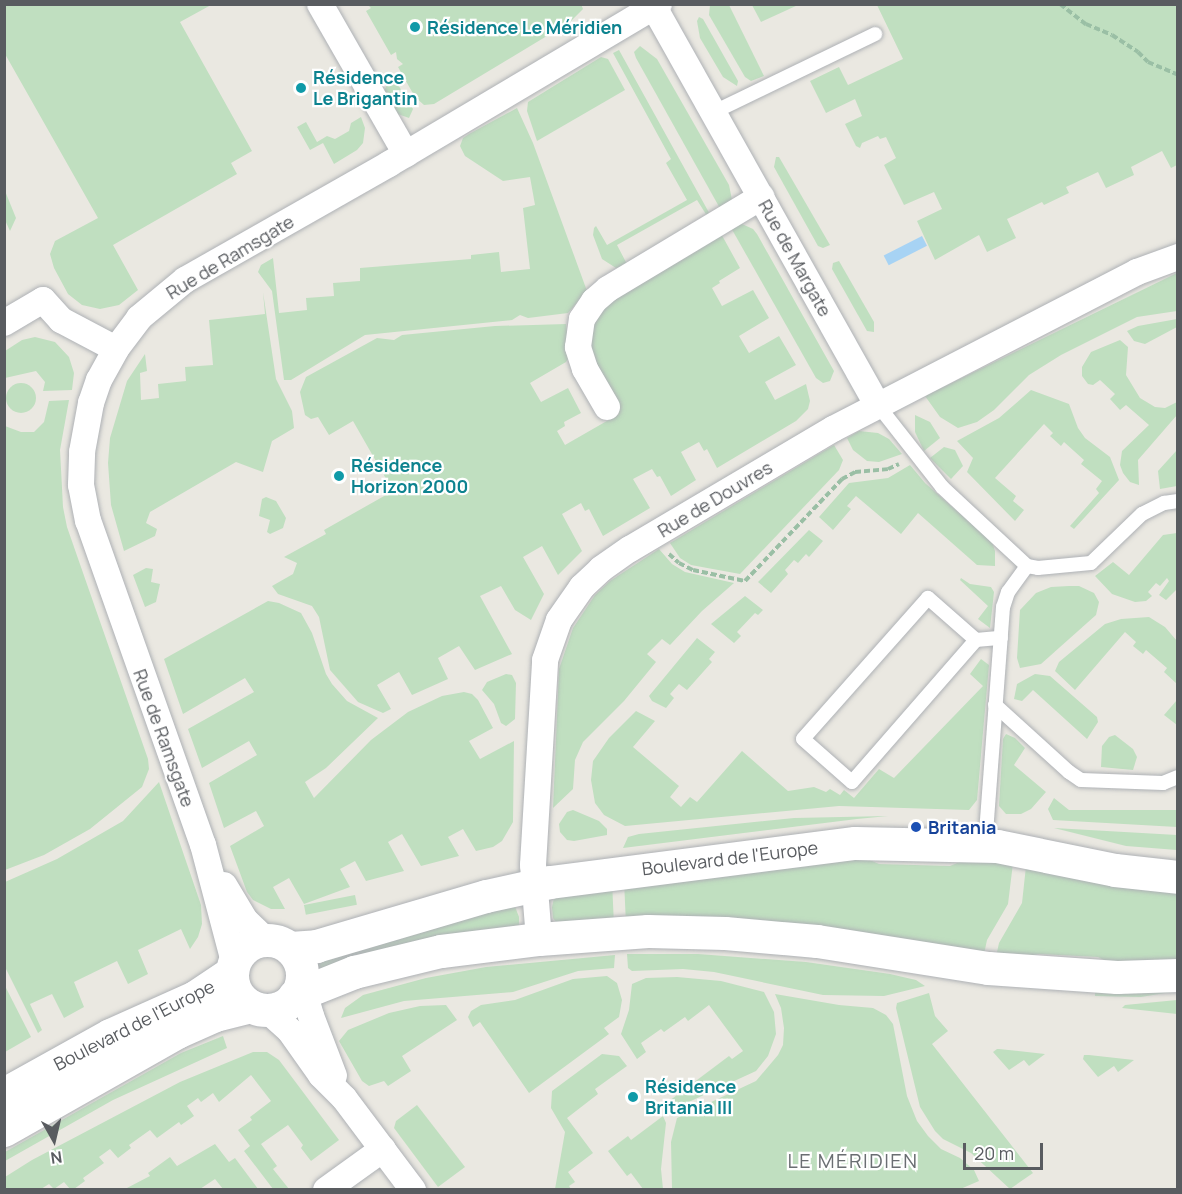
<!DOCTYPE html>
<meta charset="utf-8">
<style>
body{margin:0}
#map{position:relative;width:1182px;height:1194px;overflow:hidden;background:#eae8e1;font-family:Manrope,sans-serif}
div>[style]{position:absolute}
.green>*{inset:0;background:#c0dfc0;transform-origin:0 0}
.round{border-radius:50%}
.water>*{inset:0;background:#a7d3f4;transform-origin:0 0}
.path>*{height:4px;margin-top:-2px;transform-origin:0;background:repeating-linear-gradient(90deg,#9abfa5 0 6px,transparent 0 9px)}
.roads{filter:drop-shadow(0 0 2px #aeb1b5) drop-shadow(0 0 2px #aeb1b5)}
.lane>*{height:14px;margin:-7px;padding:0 7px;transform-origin:7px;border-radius:7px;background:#fff}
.street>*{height:26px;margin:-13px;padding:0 13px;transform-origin:13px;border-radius:13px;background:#fff}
.secondary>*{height:33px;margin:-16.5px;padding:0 16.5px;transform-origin:16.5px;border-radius:16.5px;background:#fff}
.secondary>.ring{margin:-16.5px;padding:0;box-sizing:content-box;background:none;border:33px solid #fff;border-radius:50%}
.dots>*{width:16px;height:16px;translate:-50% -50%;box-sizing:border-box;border:3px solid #fff;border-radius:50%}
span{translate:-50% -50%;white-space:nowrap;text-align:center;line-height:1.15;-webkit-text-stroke:4.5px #fff;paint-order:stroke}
.culture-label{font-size:18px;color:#0d838f;font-weight:700}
.left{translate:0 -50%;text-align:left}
.street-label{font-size:18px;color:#595c60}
.transit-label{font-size:18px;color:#164399;font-weight:700}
.neighbourhood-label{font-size:20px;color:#6a6e72;letter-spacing:1.5px}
.frame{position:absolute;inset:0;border:6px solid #595c60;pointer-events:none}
.north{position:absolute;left:24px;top:1110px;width:60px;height:60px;-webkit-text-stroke:4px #fff;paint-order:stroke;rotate:172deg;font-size:16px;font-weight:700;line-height:24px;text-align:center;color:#595c60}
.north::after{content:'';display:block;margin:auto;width:21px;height:27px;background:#595c60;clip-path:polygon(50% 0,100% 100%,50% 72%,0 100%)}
.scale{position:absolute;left:963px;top:1143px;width:80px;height:27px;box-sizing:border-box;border:3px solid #595c60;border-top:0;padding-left:8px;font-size:18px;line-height:21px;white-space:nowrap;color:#595c60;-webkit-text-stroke:4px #fff;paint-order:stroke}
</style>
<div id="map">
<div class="green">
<i style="clip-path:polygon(367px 4px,581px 4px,583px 9px,570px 22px,434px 104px,424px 105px,415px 97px,398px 67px,403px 64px,397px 59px,396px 52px,391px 55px,366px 11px,371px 8px)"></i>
<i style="clip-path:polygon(4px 5px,211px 5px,180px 22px,252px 151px,231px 163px,237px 174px,113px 245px,138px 290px,119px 305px,100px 309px,82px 305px,68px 294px,54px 268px,50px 254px,55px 241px,98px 218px,5px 54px)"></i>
<i style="clip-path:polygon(710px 5px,729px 5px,764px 76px,751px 81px,745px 77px,709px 15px)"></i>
<i style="clip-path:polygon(752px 5px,798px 5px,761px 22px)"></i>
<i style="clip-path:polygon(877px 5px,1177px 5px,1177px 165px,1171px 168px,1162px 151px,1131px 167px,1134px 175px,1106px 188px,1098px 172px,1066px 187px,1069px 193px,1044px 205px,1042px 202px,1007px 219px,1016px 238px,987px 252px,979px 235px,935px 260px,917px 221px,942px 209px,934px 192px,904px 205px,884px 165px,896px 158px,886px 137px,880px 139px,878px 136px,862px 143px,860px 148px,856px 146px,845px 124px,862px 116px,855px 99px,826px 113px,810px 81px,839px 67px,848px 85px,903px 59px)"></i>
<i style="clip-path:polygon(699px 17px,703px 19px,738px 81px,737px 86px,723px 77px,700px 38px,697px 21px)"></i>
<i style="clip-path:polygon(640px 46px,657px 59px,729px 185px,732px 200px,722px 212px,636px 58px,634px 52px)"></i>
<i style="clip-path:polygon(619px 50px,712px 218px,709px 219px,697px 200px,617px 245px,628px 266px,616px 268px,602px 259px,593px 235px,594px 228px,596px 226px,607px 245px,687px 200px,666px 163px,671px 159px,613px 53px)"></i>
<i style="clip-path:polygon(601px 57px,608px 59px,625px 90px,537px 141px,527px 111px,528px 102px)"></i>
<i style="clip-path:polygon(392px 75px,413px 109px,409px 118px,395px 113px,384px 91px)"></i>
<i style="clip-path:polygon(517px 108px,533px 143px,587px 291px,568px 313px,528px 318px,520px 315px,512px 320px,365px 335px,291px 380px,284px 380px,272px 291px,258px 272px,261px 265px,273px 258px,279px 313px,307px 310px,306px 298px,334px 296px,333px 283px,360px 281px,360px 268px,471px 259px,471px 255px,499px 252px,501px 272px,530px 269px,523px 208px,535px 205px,530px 177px,503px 181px,465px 156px,460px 146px,463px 138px,469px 134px)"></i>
<i style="clip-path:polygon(361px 117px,365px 128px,363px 143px,357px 150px,334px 164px,323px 143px,310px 150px,297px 127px,306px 122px,317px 142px,327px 136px,335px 139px,349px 131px,351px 123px)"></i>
<i style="clip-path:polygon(776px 157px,779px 157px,830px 245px,823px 248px,818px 246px,774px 167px)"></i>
<i style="clip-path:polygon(5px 191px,16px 218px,10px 231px,5px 220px)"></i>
<i style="clip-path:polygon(742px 224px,753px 229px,757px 234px,834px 371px,830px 381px,823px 383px,816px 378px,730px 226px)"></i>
<i style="clip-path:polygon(719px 230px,740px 268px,719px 281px,720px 283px,712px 288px,722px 306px,753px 290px,769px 318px,739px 336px,749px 353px,779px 336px,796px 365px,765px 382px,775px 400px,806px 384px,810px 401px,808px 409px,796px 421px,717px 468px,707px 449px,704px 451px,699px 442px,681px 452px,696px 480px,671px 496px,660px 476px,657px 477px,652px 469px,633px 479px,650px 508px,603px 536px,589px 509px,585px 511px,581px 503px,562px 514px,582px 551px,558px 575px,542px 546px,523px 557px,544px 594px,531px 620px,515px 610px,501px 586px,480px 596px,512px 654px,475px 670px,459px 646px,438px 658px,448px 679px,412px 695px,399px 672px,377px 685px,391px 709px,383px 713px,358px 702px,330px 670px,319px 617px,312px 606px,278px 594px,272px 586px,293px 574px,297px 563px,284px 557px,326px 534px,324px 530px,393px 491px,353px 421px,329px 435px,318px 417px,311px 419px,305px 415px,300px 392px,306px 377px,377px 338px,394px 340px,402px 335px,495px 326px,566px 324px,570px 356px,566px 362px,530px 383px,541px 402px,568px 388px,581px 413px,564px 422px,565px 426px,557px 431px,565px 445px,619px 414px,586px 354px,597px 311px)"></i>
<i style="clip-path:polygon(839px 261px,874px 322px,874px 332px,867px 331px,832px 269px,833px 263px)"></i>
<i style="clip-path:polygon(1177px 273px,1177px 311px,1137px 317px,1061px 355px,1029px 375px,994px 410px,977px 422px,958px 428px,940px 417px,925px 396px)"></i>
<i style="clip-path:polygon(263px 292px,276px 379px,292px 411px,294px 428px,272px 441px,263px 472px,236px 462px,150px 512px,146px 523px,157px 529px,155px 536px,124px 551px,111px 505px,108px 463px,110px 438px,127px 381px,145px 354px,147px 371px,140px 373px,141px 400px,159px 398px,158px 384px,186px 381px,185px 367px,213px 365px,209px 320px,265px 314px)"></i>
<i style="clip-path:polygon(1177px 319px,1177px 327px,1145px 344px,1134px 341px,1127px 331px,1138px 326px)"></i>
<i style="clip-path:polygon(35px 337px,55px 342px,69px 357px,74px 373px,72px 390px,43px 391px,45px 382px,36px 371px,5px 378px,5px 351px,22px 340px)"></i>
<i style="clip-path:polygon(1120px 340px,1128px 347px,1126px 375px,1140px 398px,1155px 407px,1165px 408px,1177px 402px,1177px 415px,1138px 460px,1139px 485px,1130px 482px,1123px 473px,1120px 465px,1122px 451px,1149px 425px,1126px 405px,1120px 410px,1110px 399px,1115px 394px,1100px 380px,1093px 385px,1088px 384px,1082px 376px,1082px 367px,1091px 352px)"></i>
<i class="round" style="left:6px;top:383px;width:30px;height:30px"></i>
<i style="clip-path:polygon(1031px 390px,1069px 404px,1078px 428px,1085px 438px,1110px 457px,1119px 480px,1074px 529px,1070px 526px,1099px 493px,1096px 489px,1102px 481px,1081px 464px,1084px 460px,1064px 442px,1061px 446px,1050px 436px,1053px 433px,1044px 424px,995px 478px,1016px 496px,1013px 501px,1024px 510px,1015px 521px,967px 472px,973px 458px,957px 441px,999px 418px)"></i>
<i style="clip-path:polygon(69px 400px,60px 450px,63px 507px,67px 527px,148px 759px,149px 769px,142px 787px,90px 829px,44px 855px,5px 870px,5px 426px,21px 432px,34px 432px,44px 422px,49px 401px)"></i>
<i style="clip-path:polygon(915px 415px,930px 422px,940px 438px,924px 451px,915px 432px)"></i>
<i style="clip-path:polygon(859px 431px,878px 433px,889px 439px,902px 454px,879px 462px,867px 461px,853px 450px,847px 438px)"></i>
<i style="clip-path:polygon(834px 445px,843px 460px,839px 470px,740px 574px,691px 565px,680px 558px,670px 543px)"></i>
<i style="clip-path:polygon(944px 447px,955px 450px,963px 466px,951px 479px,930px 458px)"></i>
<i style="clip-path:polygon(1177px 450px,1177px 486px,1160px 489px,1158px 471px)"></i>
<i style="clip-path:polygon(910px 465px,925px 483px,992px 542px,995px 551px,995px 566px,977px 565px,918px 513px,901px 534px,856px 496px,847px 506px,851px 509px,833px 530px,819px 517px,849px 483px,888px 478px)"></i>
<i style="clip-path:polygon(266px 497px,276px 501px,286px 518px,283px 528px,270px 534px,267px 532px,270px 520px,259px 516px,262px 499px)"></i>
<i style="clip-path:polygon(809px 530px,823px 541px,809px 557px,806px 554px,798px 563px,794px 560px,785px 570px,788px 574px,771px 593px,758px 582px)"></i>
<i style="clip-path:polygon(1177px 533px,1177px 589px,1166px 600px,1159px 595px,1169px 581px,1167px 578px,1160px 586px,1156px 583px,1148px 592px,1152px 596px,1146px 601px,1135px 602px,1112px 594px,1095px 576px,1113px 562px,1129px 575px,1163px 535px)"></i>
<i style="clip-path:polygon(659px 549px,672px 564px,685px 572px,734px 583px,702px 611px,670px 645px,662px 639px,647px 654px,656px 662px,624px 701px,583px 742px,575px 760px,573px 789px,553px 808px,559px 669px,573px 628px,595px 595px,610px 581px)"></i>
<i style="clip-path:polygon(146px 568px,153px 569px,151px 582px,160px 584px,156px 602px,145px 607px,133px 575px)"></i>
<i style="clip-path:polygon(961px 578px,970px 584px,991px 587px,994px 592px,990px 628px,978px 619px,988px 606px,960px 580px)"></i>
<i style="clip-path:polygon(1069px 586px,1079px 586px,1094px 593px,1099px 602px,1096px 615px,1041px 664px,1020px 668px,1017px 658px,1020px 610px,1036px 593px,1051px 587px)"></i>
<i style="clip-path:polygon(745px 596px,763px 610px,758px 615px,755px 613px,737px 632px,741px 636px,734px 643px,711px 624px)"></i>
<i style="clip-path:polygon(268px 601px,279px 603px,301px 613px,312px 633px,326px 674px,332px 684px,347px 701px,378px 718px,326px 768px,305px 782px,314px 798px,371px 740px,408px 712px,442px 696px,464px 692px,472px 694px,478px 700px,493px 728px,469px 741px,480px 759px,514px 741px,513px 822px,502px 841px,493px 847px,476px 851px,463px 829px,448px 837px,459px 856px,421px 866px,402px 834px,388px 842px,404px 871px,366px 881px,355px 861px,340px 869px,350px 887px,304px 904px,289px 878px,273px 887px,285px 909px,271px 909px,253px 900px,247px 892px,230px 846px,264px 826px,256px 811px,224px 828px,209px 783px,257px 755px,249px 741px,202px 768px,188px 729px,254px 692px,245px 678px,183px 714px,164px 659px)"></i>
<i style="clip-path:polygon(1149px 617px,1165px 627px,1177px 641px,1177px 684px,1164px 672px,1167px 668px,1146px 650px,1143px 654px,1133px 646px,1136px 642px,1125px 632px,1075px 690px,1055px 671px,1059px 662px,1105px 624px,1121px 619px)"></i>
<i style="clip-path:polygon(697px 638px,715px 652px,709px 659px,712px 662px,687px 690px,679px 684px,670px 694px,674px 698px,666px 708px,652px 701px,649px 696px)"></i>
<i style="clip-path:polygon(981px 659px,989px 665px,977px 800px,969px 810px,839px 806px,625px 826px,604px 815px,595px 803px,591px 780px,593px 761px,609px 738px,636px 711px,655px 721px,633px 747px,679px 786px,670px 797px,681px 807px,690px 797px,697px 802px,742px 751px,788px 791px,814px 787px,826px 792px,830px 789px,840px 795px,844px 790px,854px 798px,879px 769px,894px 778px,983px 686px,970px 674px)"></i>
<i style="clip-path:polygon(506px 674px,512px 675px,516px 683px,515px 719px,506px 726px,501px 723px,494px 704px,482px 690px,487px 682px)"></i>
<i style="clip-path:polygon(1035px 674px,1050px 676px,1097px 717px,1098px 722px,1087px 739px,1033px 690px,1022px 701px,1014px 699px,1017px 684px)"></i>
<i style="clip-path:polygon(1177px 700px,1178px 724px,1177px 725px,1164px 715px)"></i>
<i style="clip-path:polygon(1006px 734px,1015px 738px,1025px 748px,1014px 765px,1046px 792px,1031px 809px,1021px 814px,1006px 814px,999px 806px,1003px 739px)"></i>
<i style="clip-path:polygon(1115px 735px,1133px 749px,1137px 757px,1133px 770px,1101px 767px,1102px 746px,1109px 737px)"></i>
<i style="clip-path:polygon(159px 782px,201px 905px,202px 924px,198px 937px,190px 949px,181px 929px,138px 950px,148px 974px,128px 984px,117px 961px,74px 982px,84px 1007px,64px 1018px,52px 994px,30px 1004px,42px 1030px,38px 1033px,5px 967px,5px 882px,57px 859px,123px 821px)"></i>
<i style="clip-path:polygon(1054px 798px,1069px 810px,1177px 810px,1177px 827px,1053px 820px,1048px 809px)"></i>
<i style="clip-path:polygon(573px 810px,599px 821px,607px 829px,607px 835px,574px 841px,567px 840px,560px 832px,559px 824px,567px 812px)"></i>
<i style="clip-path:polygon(888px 816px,857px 819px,623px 848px,628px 837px,639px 834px,794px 818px)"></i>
<i style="clip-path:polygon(1054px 828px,1177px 835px,1177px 850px,1126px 846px)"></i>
<i style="clip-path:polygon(1014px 855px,1008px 904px,987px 940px,983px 959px,626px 925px,624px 880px,863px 857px,879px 864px,950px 866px,974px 856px)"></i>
<i style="clip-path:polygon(1027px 857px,1177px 884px,1177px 968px,1108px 962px,1098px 957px,1039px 954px,995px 961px,999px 943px,1022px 903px)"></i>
<i style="clip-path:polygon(612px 881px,614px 926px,556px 922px,553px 918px,552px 907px,554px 898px)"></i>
<i style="left:355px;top:895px;width:10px;height:52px;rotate:79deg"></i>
<i style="clip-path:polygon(514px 904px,519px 917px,519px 925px,320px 969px,316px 961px)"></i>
<i style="clip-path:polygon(627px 954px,698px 954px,806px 962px,890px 974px,916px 980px,925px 986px,884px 996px,823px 995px,714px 972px,683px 969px,632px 971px,628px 968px)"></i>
<i style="clip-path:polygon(615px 955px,614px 968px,578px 971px,513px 992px,404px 1001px,341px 1018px,345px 1008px,363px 995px,426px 978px,486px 967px)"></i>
<i style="clip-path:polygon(607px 976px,617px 983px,622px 1000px,619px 1017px,604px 1028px,609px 1034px,529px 1093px,480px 1022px,473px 1027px,468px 1017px,471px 1011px,481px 1005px,515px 1000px,573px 979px)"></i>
<i style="clip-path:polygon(677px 977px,721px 981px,764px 992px,774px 1012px,776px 1034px,768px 1056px,756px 1071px,680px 1106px,669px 1101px,729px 1056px,732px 1059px,743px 1051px,709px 1005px,688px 1021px,685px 1017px,664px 1032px,661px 1029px,641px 1043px,646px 1052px,637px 1059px,621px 1034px,629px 1010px,632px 984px,646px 978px)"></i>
<i style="clip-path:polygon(4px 984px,31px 1037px,5px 1052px,4px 1052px)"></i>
<i style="clip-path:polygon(1095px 984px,1177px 991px,1141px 997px,1095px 996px)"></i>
<i style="clip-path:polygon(929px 993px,935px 1016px,948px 1031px,932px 1044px,1033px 1173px,1010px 1189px,971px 1153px,943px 1139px,935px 1131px,920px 1107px,896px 1008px,897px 1003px)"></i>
<i style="clip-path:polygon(775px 994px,839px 1005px,873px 1008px,886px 1015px,893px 1024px,907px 1096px,917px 1121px,928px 1136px,941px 1149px,960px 1158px,974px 1170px,979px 1181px,958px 1190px,672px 1189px,671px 1142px,677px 1118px,756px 1081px,778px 1055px,783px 1045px,784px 1028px,781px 1008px)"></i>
<i style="clip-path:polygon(1177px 1000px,1177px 1014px,1122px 1008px,1125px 1005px)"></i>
<i style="clip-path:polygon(446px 1005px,457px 1020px,402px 1056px,411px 1071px,388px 1086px,384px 1081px,369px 1086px,362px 1081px,339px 1041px,348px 1030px,389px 1013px,420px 1006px)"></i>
<i style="clip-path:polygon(223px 1036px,227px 1048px,113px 1100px,5px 1161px,5px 1152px,181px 1053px)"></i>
<i style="clip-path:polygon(997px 1049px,999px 1049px,1045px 1054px,1029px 1066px,1024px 1060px,1009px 1070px,993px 1052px)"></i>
<i style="clip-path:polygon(253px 1052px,267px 1052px,279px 1060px,339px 1140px,311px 1161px,301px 1148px,303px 1145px,288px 1125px,261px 1144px,277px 1166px,273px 1169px,289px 1189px,273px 1189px,244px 1151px,250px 1146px,238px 1130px,252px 1120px,250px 1117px,271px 1101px,251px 1075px,219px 1102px,213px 1093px,201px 1102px,198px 1098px,187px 1106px,194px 1116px,181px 1125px,179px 1122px,157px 1138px,150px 1130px,129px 1145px,131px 1148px,118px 1158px,110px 1149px,99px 1157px,104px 1163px,83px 1178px,85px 1181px,74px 1189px,70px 1189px,64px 1182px,54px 1189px,49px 1184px,41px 1189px,5px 1189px,5px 1177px,32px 1160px,180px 1082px)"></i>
<i style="clip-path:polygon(602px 1054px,619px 1056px,627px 1066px,595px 1089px,598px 1094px,567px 1118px,593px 1153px,568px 1172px,575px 1182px,569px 1186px,571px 1189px,555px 1189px,565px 1132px,551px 1108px,552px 1091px)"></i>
<i style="clip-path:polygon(1084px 1055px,1089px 1055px,1134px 1060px,1118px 1072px,1114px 1066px,1098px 1077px,1083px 1059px)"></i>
<i style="clip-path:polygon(417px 1105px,465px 1167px,438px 1187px,394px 1128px,396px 1121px)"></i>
<i style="clip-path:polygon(663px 1116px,666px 1123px,661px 1169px,663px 1189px,643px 1189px,631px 1173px,627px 1176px,608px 1151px,628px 1136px,631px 1140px)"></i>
<i style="clip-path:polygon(215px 1144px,229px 1162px,235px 1158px,258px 1189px,223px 1189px,215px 1179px,200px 1189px,125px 1189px,150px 1176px,148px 1173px,170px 1157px,177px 1166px)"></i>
</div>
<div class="water">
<i style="left:922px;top:236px;width:11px;height:43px;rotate:63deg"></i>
</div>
<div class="path">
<i style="left:1060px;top:4px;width:33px;rotate:38deg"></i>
<i style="left:1086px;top:24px;width:28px;rotate:23deg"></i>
<i style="left:1112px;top:35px;width:31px;rotate:33deg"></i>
<i style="left:1138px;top:52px;width:14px;rotate:45deg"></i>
<i style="left:1148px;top:62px;width:33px;rotate:23deg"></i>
<i style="left:669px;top:554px;width:13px;rotate:42deg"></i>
<i style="left:679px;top:563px;width:16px;rotate:27deg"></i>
<i style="left:693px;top:570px;width:53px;rotate:11.9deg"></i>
<i style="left:745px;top:581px;width:141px;rotate:-46.4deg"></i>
<i style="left:842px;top:479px;width:15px;rotate:-28deg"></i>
<i style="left:855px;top:472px;width:33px;rotate:-5deg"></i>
<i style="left:888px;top:469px;width:12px;rotate:-24deg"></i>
</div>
<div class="roads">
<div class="lane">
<i style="left:714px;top:112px;width:179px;rotate:-25.8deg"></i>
<i style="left:877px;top:404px;width:105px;rotate:51.9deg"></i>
<i style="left:942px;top:487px;width:116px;rotate:42.9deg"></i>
<i style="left:1027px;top:566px;width:32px;rotate:126deg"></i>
<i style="left:1008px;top:592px;width:16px;rotate:108deg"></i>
<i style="left:1003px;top:607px;width:239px;rotate:94.3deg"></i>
<i style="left:1027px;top:566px;width:11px;rotate:10deg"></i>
<i style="left:1038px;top:568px;width:53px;rotate:-5.4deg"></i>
<i style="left:1091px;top:563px;width:71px;rotate:-43.9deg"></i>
<i style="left:1142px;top:514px;width:25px;rotate:-27deg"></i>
<i style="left:1164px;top:503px;width:14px;rotate:-8deg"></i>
<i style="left:976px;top:640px;width:64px;rotate:-138.8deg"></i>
<i style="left:928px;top:598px;width:188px;rotate:131.6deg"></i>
<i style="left:803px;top:739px;width:65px;rotate:41.3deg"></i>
<i style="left:852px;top:782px;width:189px;rotate:-48.9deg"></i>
<i style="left:976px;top:640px;width:25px;rotate:-5deg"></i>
<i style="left:995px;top:705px;width:100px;rotate:42.2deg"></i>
<i style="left:1069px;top:772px;width:14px;rotate:34deg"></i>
<i style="left:1081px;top:780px;width:82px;rotate:2.1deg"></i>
<i style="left:1163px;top:783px;width:16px;rotate:-22deg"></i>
</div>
<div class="street">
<i style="left:320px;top:4px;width:173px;rotate:60.2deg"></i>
<i style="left:654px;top:7px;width:455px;rotate:60.7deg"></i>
<i style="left:4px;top:323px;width:45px;rotate:-30.5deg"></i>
<i style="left:43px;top:300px;width:27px;rotate:48deg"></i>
<i style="left:61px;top:320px;width:62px;rotate:27.8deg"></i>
<i style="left:607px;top:407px;width:44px;rotate:-120.1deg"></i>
<i style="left:585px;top:369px;width:23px;rotate:-108deg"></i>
<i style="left:578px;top:347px;width:28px;rotate:-82deg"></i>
<i style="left:582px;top:319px;width:22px;rotate:-56deg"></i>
<i style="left:594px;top:301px;width:18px;rotate:-41deg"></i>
<i style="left:608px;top:289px;width:179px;rotate:-31deg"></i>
<i style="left:224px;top:885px;width:41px;rotate:59deg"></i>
<i style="left:245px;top:920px;width:29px;rotate:44deg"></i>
<i style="left:539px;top:939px;width:74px;rotate:-94.6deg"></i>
<i style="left:533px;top:865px;width:205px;rotate:-86.6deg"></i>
<i style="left:545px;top:660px;width:42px;rotate:-70.7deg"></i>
<i style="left:559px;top:620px;width:40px;rotate:-55.1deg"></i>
<i style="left:582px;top:587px;width:26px;rotate:-43deg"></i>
<i style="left:601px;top:569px;width:35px;rotate:-35deg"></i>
<i style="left:630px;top:549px;width:236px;rotate:-30.6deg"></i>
<i style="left:833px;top:429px;width:342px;rotate:-27.3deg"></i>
<i style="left:1137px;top:272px;width:44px;rotate:-20.1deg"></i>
<i style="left:234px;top:962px;width:121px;rotate:-104.8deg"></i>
<i style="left:203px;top:845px;width:344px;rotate:-109.5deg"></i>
<i style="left:88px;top:521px;width:37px;rotate:-101deg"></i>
<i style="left:81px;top:485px;width:33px;rotate:-88deg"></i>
<i style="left:82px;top:452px;width:50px;rotate:-79.6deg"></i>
<i style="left:91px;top:403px;width:24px;rotate:-71deg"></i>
<i style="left:99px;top:380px;width:35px;rotate:-61deg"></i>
<i style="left:116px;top:349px;width:39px;rotate:-53deg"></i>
<i style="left:139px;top:318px;width:60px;rotate:-39.6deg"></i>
<i style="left:185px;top:280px;width:235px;rotate:-29.6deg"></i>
<i style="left:389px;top:164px;width:314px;rotate:-30.7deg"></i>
<i style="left:301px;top:981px;width:36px;rotate:74deg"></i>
<i style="left:311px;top:1016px;width:64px;rotate:69deg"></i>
<i style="left:267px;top:1010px;width:31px;rotate:42deg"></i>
<i style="left:290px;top:1031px;width:54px;rotate:54.8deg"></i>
<i style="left:321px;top:1075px;width:33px;rotate:45deg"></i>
<i style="left:344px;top:1098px;width:115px;rotate:53.1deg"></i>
<i style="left:326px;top:1190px;width:70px;rotate:-35.7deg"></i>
</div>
<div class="secondary">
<i class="ring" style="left:232px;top:940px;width:37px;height:37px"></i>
<i style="left:290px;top:948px;width:26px;rotate:-4deg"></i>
<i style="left:316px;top:946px;width:177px;rotate:-16.4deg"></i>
<i style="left:486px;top:896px;width:66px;rotate:-12.3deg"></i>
<i style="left:550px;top:882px;width:307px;rotate:-7.3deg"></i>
<i style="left:855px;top:843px;width:142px;rotate:1.2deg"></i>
<i style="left:997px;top:846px;width:120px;rotate:11.5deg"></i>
<i style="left:1115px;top:870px;width:63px;rotate:6.3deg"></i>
<i style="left:294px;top:996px;width:65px;rotate:-21.8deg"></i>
<i style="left:354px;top:972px;width:89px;rotate:-13.6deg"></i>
<i style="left:441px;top:951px;width:99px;rotate:-7deg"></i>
<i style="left:539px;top:939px;width:109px;rotate:-4.2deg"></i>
<i style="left:648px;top:931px;width:77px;rotate:1.5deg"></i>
<i style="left:725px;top:933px;width:92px;rotate:5deg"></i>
<i style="left:817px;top:941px;width:173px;rotate:9deg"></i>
<i style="left:988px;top:968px;width:129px;rotate:4deg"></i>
<i style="left:1117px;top:977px;width:61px;rotate:-1.9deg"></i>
<i style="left:4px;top:1094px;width:121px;rotate:-29.1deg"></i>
<i style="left:110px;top:1035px;width:93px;rotate:-24.1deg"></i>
<i style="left:195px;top:997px;width:45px;rotate:-34deg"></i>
<i style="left:4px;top:1130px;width:199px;rotate:-29.5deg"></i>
<i style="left:177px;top:1032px;width:42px;rotate:-24.1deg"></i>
<i style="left:215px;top:1015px;width:37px;rotate:-14deg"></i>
</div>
</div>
<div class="dots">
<i style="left:415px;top:27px;background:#0f9aa8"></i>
<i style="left:301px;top:88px;background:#0f9aa8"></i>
<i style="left:339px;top:476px;background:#0f9aa8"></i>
<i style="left:916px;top:827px;background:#1a4fb4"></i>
<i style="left:633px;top:1097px;background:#0f9aa8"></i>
</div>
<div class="culture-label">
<span class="left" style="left:427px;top:27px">Résidence Le Méridien</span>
<span class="left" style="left:313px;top:88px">Résidence<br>Le Brigantin</span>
<span class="left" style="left:351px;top:476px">Résidence<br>Horizon 2000</span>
<span class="left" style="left:645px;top:1097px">Résidence<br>Britania III</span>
</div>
<div class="street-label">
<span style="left:230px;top:257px;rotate:-31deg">Rue de Ramsgate</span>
<span style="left:795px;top:258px;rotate:61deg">Rue de Margate</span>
<span style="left:715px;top:499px;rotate:-31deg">Rue de Douvres</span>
<span style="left:164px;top:738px;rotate:70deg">Rue de Ramsgate</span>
<span style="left:730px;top:858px;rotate:-7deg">Boulevard de l'Europe</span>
<span style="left:134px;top:1025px;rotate:-27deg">Boulevard de l'Europe</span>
</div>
<div class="transit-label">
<span class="left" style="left:928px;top:827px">Britania</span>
</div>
<div class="neighbourhood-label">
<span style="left:853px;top:1160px">LE MÉRIDIEN</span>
</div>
<div class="frame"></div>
<div class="north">N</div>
<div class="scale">20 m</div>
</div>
